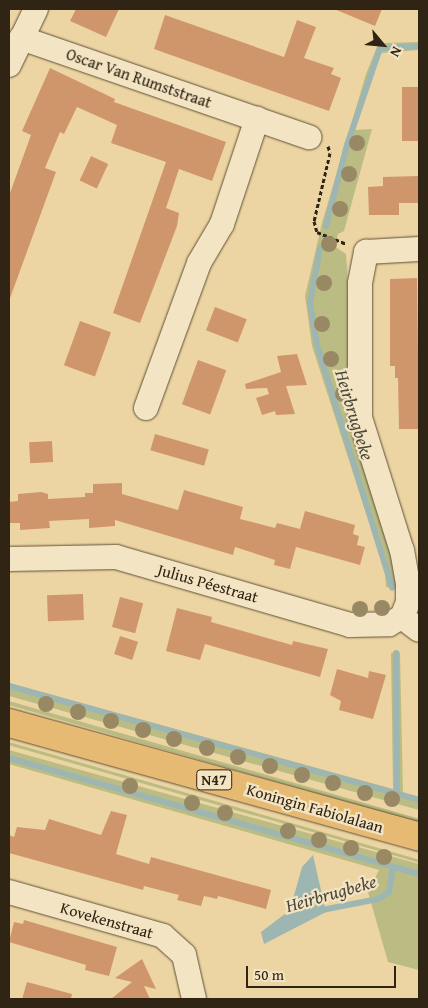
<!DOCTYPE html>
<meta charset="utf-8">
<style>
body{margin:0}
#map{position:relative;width:428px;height:1008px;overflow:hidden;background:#edd5a3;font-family:"Gentium Book Plus",serif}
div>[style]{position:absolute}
.green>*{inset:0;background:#bbbc83;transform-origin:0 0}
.water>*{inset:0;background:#9db6b1}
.stream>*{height:6px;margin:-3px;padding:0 3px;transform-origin:3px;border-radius:3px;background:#9db6b1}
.building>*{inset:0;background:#d0966b;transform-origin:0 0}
.path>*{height:3px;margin-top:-1.5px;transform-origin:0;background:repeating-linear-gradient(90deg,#302414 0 4px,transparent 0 6.5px)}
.roads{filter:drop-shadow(0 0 1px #5f5038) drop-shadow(0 0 1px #5f5038)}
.street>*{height:24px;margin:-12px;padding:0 12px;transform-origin:12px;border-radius:12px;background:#f3e4c3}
.primary>*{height:28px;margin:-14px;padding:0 14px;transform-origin:14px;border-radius:14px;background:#e6ba72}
.trees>*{width:16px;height:16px;margin:-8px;border-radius:50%;background:#988964}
span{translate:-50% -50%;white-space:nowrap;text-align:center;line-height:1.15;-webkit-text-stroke:4.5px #f3e4c3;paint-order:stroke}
.shield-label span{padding:1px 4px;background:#f3e4c3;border:1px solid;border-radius:4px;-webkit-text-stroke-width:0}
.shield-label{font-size:15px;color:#302414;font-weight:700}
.street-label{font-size:16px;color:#302414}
.water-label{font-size:18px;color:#4b483b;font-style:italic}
.frame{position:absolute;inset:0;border:10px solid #302414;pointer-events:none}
.north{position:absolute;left:358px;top:20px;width:50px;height:50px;-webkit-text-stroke:4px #f3e4c3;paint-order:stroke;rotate:118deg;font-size:14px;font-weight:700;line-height:20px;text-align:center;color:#302414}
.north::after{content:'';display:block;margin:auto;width:18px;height:22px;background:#302414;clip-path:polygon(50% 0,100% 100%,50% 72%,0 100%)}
.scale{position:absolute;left:246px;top:966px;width:150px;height:22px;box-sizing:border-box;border:2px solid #302414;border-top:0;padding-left:6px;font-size:15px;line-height:18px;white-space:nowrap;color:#302414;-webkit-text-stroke:4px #f3e4c3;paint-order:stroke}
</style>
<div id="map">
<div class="green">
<i style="clip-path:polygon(419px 42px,419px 50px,382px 53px,379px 56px,355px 130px,372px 129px,344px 231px,338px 234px,334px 246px,346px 254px,347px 266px,352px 412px,399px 585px,392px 588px,386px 587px,385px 572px,312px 346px,305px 296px,322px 223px,366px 74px,377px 47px,384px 43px)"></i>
<i style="clip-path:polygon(400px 652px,403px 793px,419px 798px,419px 810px,9px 696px,9px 683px,393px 789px,391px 653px)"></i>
<i style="left:9px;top:701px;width:426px;height:4px;rotate:16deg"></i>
<i style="left:9px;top:742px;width:426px;height:3px;rotate:16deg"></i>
<i style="clip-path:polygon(9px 750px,419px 864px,419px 970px,388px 962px,368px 892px,379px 870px,9px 764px)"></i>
</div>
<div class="water">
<i style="clip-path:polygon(313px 855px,326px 912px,264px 944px,261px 932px,290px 910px,302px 867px)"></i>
</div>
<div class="stream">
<i style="left:326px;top:226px;width:84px;rotate:-75.5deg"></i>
<i style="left:347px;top:145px;width:102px;rotate:-71.2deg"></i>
<i style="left:380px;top:48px;width:39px;rotate:-3deg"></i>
<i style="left:320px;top:248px;width:56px;rotate:100.3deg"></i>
<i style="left:310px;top:303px;width:43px;rotate:80.5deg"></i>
<i style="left:317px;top:345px;width:254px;rotate:72.8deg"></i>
<i style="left:396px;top:653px;width:141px;rotate:89.6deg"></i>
<i style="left:9px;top:686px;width:426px;rotate:15.5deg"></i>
<i style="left:9px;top:758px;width:426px;rotate:15.8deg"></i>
<i style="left:317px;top:911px;width:62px;rotate:-11.1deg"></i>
<i style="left:378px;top:899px;width:13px;rotate:-32deg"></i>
<i style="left:389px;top:892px;width:25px;rotate:-81deg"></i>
</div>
<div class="building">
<i style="clip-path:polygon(76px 9px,119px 9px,106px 37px,70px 21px)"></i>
<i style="clip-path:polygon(334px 9px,382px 9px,375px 26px)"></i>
<i style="clip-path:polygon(165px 15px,284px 57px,297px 20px,316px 27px,304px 58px,334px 68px,331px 74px,341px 78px,329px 111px,154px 49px)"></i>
<i style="clip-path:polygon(50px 68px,115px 99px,114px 102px,226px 142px,212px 181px,179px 169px,166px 208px,179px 213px,177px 226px,140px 323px,113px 313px,166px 162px,111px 143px,117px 125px,77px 107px,64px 134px,60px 132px,45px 168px,56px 172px,9px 301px,10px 193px,31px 135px,22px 131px)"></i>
<i style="left:419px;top:87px;width:54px;height:17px;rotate:90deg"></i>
<i style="left:91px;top:156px;width:19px;height:27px;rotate:25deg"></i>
<i style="clip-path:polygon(419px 176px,419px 203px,399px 203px,399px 215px,369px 215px,368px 187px,383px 186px,383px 177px)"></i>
<i style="clip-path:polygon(417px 278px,419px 429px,399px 429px,398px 378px,395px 378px,395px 366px,390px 366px,390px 279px)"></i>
<i style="left:215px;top:307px;width:34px;height:25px;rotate:21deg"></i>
<i style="left:80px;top:321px;width:33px;height:47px;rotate:20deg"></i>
<i style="clip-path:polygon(297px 354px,307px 385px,286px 386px,295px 414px,276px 415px,275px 411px,262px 415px,256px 398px,269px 394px,267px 388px,246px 389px,245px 384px,281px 372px,277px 356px)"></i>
<i style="left:198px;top:360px;width:30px;height:47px;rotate:20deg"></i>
<i style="left:155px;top:434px;width:56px;height:17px;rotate:16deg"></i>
<i style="left:52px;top:441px;width:21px;height:23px;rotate:87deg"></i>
<i style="clip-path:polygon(122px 483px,122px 494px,178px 510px,184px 490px,243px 507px,240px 519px,275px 528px,277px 523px,300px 529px,305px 511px,355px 525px,353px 534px,359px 536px,357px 545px,365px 547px,360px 565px,296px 547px,290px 569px,274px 565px,275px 560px,235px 547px,233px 555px,115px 520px,115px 526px,89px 528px,89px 519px,49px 521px,50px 528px,20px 530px,20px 523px,9px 523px,9px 502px,18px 501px,18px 494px,41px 492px,48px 494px,48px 499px,85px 497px,85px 493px,93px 493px,93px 484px)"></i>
<i style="left:83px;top:594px;width:26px;height:36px;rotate:88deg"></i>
<i style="left:120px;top:597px;width:24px;height:31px;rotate:15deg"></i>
<i style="clip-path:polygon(177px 608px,212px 617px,211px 622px,292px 645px,293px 641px,328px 649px,320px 677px,205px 644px,200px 660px,166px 651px)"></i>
<i style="left:120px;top:636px;width:19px;height:19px;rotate:18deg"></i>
<i style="clip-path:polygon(337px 669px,368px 678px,369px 671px,386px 675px,373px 719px,339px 710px,341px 701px,330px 695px)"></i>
<i style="clip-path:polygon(111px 811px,127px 815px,116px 854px,149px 864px,151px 857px,271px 890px,266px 909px,218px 896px,217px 899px,204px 896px,201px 906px,177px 900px,179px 895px,144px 886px,143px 890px,9px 853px,9px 835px,14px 837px,17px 827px,45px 830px,49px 819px,101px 835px)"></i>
<i style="clip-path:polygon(24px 920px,117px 947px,109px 976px,85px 970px,86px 965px,9px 942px,14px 922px,23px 924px)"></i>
<i style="clip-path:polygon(142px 959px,156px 989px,144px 986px,150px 999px,111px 999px,132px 982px,115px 978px)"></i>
<i style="clip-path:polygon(27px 982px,72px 994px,71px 999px,22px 999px)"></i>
</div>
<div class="path">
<i style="left:328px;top:146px;width:7px;rotate:74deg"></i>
<i style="left:330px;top:153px;width:70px;rotate:103.2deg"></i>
<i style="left:314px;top:221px;width:11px;rotate:75deg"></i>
<i style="left:317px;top:232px;width:32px;rotate:22deg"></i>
</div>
<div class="roads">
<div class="street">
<i style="left:21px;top:38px;width:305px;rotate:19deg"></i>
<i style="left:9px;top:65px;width:62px;rotate:-64.3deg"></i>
<i style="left:146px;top:408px;width:154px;rotate:-69.9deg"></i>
<i style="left:199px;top:263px;width:45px;rotate:-59.5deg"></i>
<i style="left:222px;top:224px;width:111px;rotate:-71.6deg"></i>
<i style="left:9px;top:559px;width:107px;rotate:-1.1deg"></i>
<i style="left:116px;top:557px;width:244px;rotate:16.2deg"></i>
<i style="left:350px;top:625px;width:39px;rotate:-1deg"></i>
<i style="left:389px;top:624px;width:15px;rotate:-28deg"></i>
<i style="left:402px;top:617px;width:16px;rotate:-68deg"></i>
<i style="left:408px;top:602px;width:18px;rotate:-90deg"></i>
<i style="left:408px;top:584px;width:34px;rotate:-100deg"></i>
<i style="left:402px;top:551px;width:139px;rotate:-107.5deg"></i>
<i style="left:360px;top:418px;width:135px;rotate:-90deg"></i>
<i style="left:360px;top:283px;width:32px;rotate:-79deg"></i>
<i style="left:366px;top:252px;width:53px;rotate:-3.2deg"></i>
<i style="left:402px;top:617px;width:21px;rotate:37deg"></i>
<i style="left:9px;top:892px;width:160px;rotate:15.9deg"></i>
<i style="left:163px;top:936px;width:28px;rotate:42deg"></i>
<i style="left:184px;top:955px;width:45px;rotate:77.2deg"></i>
</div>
<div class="primary">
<i style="left:9px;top:723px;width:426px;rotate:15.5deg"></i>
</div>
</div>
<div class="trees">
<i style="left:357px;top:143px"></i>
<i style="left:349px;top:174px"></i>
<i style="left:340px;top:209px"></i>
<i style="left:329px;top:244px"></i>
<i style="left:324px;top:283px"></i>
<i style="left:322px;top:324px"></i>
<i style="left:331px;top:359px"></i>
<i style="left:343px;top:394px"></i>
<i style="left:382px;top:608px"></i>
<i style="left:360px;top:609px"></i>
<i style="left:46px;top:704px"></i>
<i style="left:78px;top:712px"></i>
<i style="left:111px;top:721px"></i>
<i style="left:143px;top:730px"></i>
<i style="left:174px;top:739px"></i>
<i style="left:207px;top:748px"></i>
<i style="left:238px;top:757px"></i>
<i style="left:270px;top:766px"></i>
<i style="left:302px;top:775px"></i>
<i style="left:333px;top:783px"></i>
<i style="left:130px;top:786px"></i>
<i style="left:365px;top:793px"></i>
<i style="left:392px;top:799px"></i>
<i style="left:192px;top:803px"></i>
<i style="left:225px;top:813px"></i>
<i style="left:288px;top:831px"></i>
<i style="left:319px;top:840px"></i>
<i style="left:351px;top:848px"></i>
<i style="left:384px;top:857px"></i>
</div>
<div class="shield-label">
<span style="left:214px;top:780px">N47</span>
</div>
<div class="street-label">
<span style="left:139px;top:78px;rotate:19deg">Oscar Van Rumststraat</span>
<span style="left:208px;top:583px;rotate:16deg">Julius Péestraat</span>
<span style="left:315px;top:808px;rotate:16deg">Koningin Fabiolalaan</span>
<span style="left:107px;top:920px;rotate:16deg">Kovekenstraat</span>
</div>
<div class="water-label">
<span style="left:354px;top:415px;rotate:73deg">Heirbrugbeke</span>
<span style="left:331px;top:894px;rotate:-16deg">Heirbrugbeke</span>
</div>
<div class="frame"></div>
<div class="north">N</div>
<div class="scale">50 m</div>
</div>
